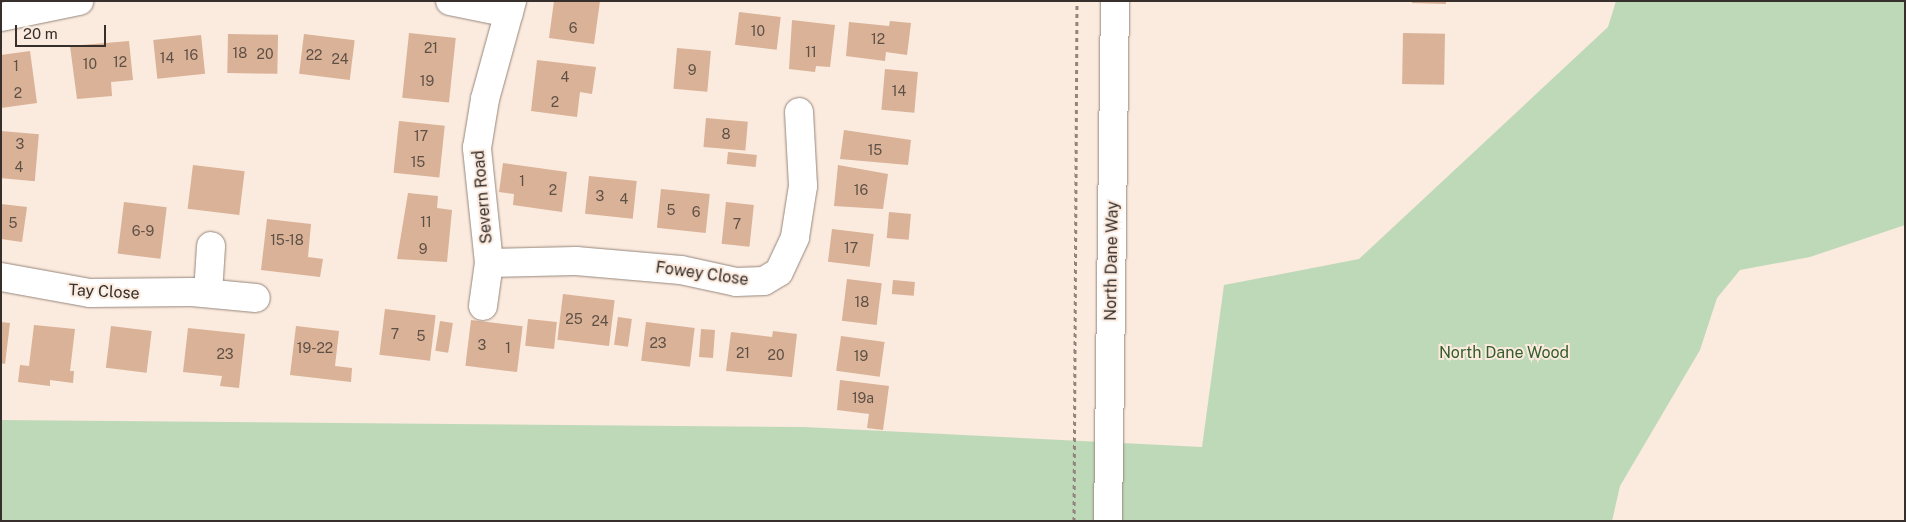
<!DOCTYPE html>
<style>
body{margin:0}
#map{position:relative;width:1906px;height:522px;overflow:hidden;background:#fbeade;font-family:"Public Sans",sans-serif}
div>[style]{position:absolute}
.green>*{inset:0;background:#bed9b8}
.building>*{inset:0;background:#d9b297;transform-origin:0 0}
.path>*{height:3px;margin-top:-1.5px;transform-origin:0;background:repeating-linear-gradient(90deg,#90847c 0 4px,transparent 0 8px)}
.roads{filter:drop-shadow(0 0 1px #96877c) drop-shadow(0 0 1px #96877c)}
.minor>*{height:28px;margin:-14px;padding:0 14px;transform-origin:14px;border-radius:14px;background:#fff}
.tertiary>*{height:28px;margin:-14px;padding:0 14px;transform-origin:14px;border-radius:14px;background:#fff}
span{translate:-50% -50%;white-space:nowrap;text-align:center;line-height:1.15;-webkit-text-stroke:4px #fbeade;paint-order:stroke}
.number-label{font-size:14px;color:#5f5046}
.number-label span{-webkit-text-stroke-width:0}
.street-label{font-size:16px;color:#362f2b}
.park-label{font-size:16px;color:#355d2b}
.frame{position:absolute;inset:0;border:2px solid #362f2b;pointer-events:none}
.scale{position:absolute;left:15px;top:25px;width:91px;height:22px;box-sizing:border-box;border:2px solid #362f2b;border-top:0;padding-left:6px;font-size:15px;line-height:18px;white-space:nowrap;color:#362f2b;-webkit-text-stroke:4px #fbeade;paint-order:stroke}
</style>
<div id="map">
<div class="green">
<i style="clip-path:polygon(1616px 1px,1905px 1px,1905px 225px,1810px 257px,1740px 270px,1717px 298px,1700px 350px,1620px 486px,1612px 521px,1px 521px,1px 420px,804px 427px,1202px 447px,1224px 285px,1359px 259px,1608px 27px)"></i>
</div>
<div class="building">
<i style="clip-path:polygon(554px 1px,600px 1px,594px 44px,549px 38px)"></i>
<i style="clip-path:polygon(1412px 1px,1446px 1px,1446px 4px,1412px 3px)"></i>
<i style="left:739px;top:12px;width:42px;height:33px;rotate:7deg"></i>
<i style="clip-path:polygon(792px 20px,835px 25px,830px 67px,816px 66px,815px 72px,789px 69px)"></i>
<i style="clip-path:polygon(890px 21px,911px 23px,907px 55px,886px 52px,885px 61px,846px 56px,849px 22px,889px 26px)"></i>
<i style="left:409px;top:33px;width:47px;height:65px;rotate:6deg"></i>
<i style="left:1403px;top:33px;width:42px;height:51px;rotate:1deg"></i>
<i style="left:228px;top:34px;width:50px;height:39px;rotate:1deg"></i>
<i style="left:304px;top:34px;width:51px;height:40px;rotate:7deg"></i>
<i style="left:201px;top:35px;width:39px;height:48px;rotate:84deg"></i>
<i style="clip-path:polygon(129px 41px,133px 80px,111px 82px,112px 96px,77px 99px,70px 46px)"></i>
<i style="left:677px;top:48px;width:34px;height:41px;rotate:5deg"></i>
<i style="clip-path:polygon(30px 51px,37px 103px,1px 108px,1px 55px)"></i>
<i style="clip-path:polygon(537px 60px,596px 67px,592px 94px,580px 92px,577px 117px,531px 111px)"></i>
<i style="left:885px;top:69px;width:33px;height:41px;rotate:5deg"></i>
<i style="left:706px;top:118px;width:42px;height:29px;rotate:5deg"></i>
<i style="left:399px;top:121px;width:46px;height:52px;rotate:6deg"></i>
<i style="clip-path:polygon(844px 130px,911px 140px,908px 165px,840px 159px)"></i>
<i style="left:1px;top:131px;width:38px;height:47px;rotate:5deg"></i>
<i style="left:728px;top:152px;width:29px;height:12px;rotate:6deg"></i>
<i style="clip-path:polygon(503px 163px,567px 172px,562px 212px,513px 205px,514px 194px,499px 192px)"></i>
<i style="left:193px;top:165px;width:52px;height:44px;rotate:7deg"></i>
<i style="clip-path:polygon(838px 165px,888px 174px,883px 209px,834px 206px)"></i>
<i style="left:589px;top:176px;width:48px;height:38px;rotate:6deg"></i>
<i style="left:661px;top:189px;width:49px;height:39px;rotate:6deg"></i>
<i style="clip-path:polygon(408px 193px,438px 196px,437px 208px,452px 210px,447px 262px,397px 259px)"></i>
<i style="left:124px;top:202px;width:43px;height:52px;rotate:7deg"></i>
<i style="left:726px;top:202px;width:28px;height:42px;rotate:6deg"></i>
<i style="clip-path:polygon(1px 204px,27px 207px,22px 242px,1px 239px)"></i>
<i style="left:889px;top:212px;width:22px;height:26px;rotate:5deg"></i>
<i style="clip-path:polygon(267px 219px,311px 224px,308px 257px,323px 259px,320px 277px,261px 270px)"></i>
<i style="left:832px;top:229px;width:42px;height:33px;rotate:7deg"></i>
<i style="left:847px;top:279px;width:35px;height:42px;rotate:7deg"></i>
<i style="left:893px;top:280px;width:22px;height:14px;rotate:5deg"></i>
<i style="left:563px;top:294px;width:52px;height:46px;rotate:7deg"></i>
<i style="left:385px;top:309px;width:51px;height:46px;rotate:7deg"></i>
<i style="left:618px;top:317px;width:14px;height:28px;rotate:8deg"></i>
<i style="left:528px;top:319px;width:29px;height:27px;rotate:6deg"></i>
<i style="left:471px;top:320px;width:52px;height:46px;rotate:7deg"></i>
<i style="left:440px;top:321px;width:13px;height:30px;rotate:9deg"></i>
<i style="clip-path:polygon(1px 322px,10px 323px,5px 364px,1px 363px)"></i>
<i style="left:646px;top:322px;width:49px;height:39px;rotate:7deg"></i>
<i style="clip-path:polygon(34px 325px,75px 329px,70px 371px,74px 371px,73px 383px,50px 380px,50px 386px,18px 382px,20px 365px,29px 366px)"></i>
<i style="left:111px;top:326px;width:41px;height:42px;rotate:7deg"></i>
<i style="clip-path:polygon(296px 326px,339px 331px,335px 366px,352px 368px,351px 382px,290px 375px)"></i>
<i style="clip-path:polygon(188px 328px,245px 334px,239px 388px,220px 386px,222px 376px,183px 372px)"></i>
<i style="left:701px;top:329px;width:14px;height:28px;rotate:4deg"></i>
<i style="clip-path:polygon(773px 331px,797px 334px,792px 377px,726px 371px,731px 332px,772px 337px)"></i>
<i style="left:841px;top:336px;width:44px;height:35px;rotate:8deg"></i>
<i style="clip-path:polygon(840px 380px,889px 386px,883px 430px,867px 428px,869px 414px,837px 410px)"></i>
</div>
<div class="path">
<i style="left:1074px;top:521px;width:520px;rotate:-89.67deg"></i>
</div>
<div class="roads">
<div class="minor">
<i style="left:450px;top:1px;width:60px;rotate:11.5deg"></i>
<i style="left:1px;top:17px;width:80px;rotate:-11.6deg"></i>
<i style="left:489px;top:263px;width:87px;rotate:-1.3deg"></i>
<i style="left:576px;top:261px;width:105px;rotate:4.9deg"></i>
<i style="left:681px;top:270px;width:56px;rotate:12.3deg"></i>
<i style="left:736px;top:282px;width:28px;rotate:-2deg"></i>
<i style="left:764px;top:281px;width:17px;rotate:-31deg"></i>
<i style="left:779px;top:272px;width:38px;rotate:-65deg"></i>
<i style="left:795px;top:237px;width:52px;rotate:-81.1deg"></i>
<i style="left:803px;top:186px;width:74px;rotate:-93.1deg"></i>
<i style="left:1px;top:277px;width:90px;rotate:10.2deg"></i>
<i style="left:90px;top:293px;width:102px;rotate:-0.6deg"></i>
<i style="left:192px;top:292px;width:64px;rotate:5.4deg"></i>
<i style="left:208px;top:293px;width:47px;rotate:-86.3deg"></i>
<i style="left:483px;top:306px;width:43px;rotate:-82.1deg"></i>
<i style="left:489px;top:263px;width:116px;rotate:-96deg"></i>
<i style="left:477px;top:148px;width:50px;rotate:-80.7deg"></i>
<i style="left:485px;top:99px;width:102px;rotate:-74.6deg"></i>
</div>
<div class="tertiary">
<i style="left:1108px;top:521px;width:520px;rotate:-89.23deg"></i>
</div>
</div>
<div class="number-label">
<span style="left:573px;top:28px">6</span>
<span style="left:758px;top:31px">10</span>
<span style="left:878px;top:39px">12</span>
<span style="left:431px;top:48px">21</span>
<span style="left:811px;top:52px">11</span>
<span style="left:240px;top:53px">18</span>
<span style="left:265px;top:54px">20</span>
<span style="left:191px;top:55px">16</span>
<span style="left:314px;top:55px">22</span>
<span style="left:167px;top:58px">14</span>
<span style="left:340px;top:59px">24</span>
<span style="left:120px;top:62px">12</span>
<span style="left:90px;top:64px">10</span>
<span style="left:16px;top:66px">1</span>
<span style="left:692px;top:70px">9</span>
<span style="left:565px;top:77px">4</span>
<span style="left:427px;top:81px">19</span>
<span style="left:899px;top:91px">14</span>
<span style="left:18px;top:93px">2</span>
<span style="left:555px;top:102px">2</span>
<span style="left:726px;top:134px">8</span>
<span style="left:421px;top:136px">17</span>
<span style="left:20px;top:144px">3</span>
<span style="left:875px;top:150px">15</span>
<span style="left:418px;top:162px">15</span>
<span style="left:19px;top:167px">4</span>
<span style="left:522px;top:181px">1</span>
<span style="left:553px;top:190px">2</span>
<span style="left:861px;top:190px">16</span>
<span style="left:600px;top:196px">3</span>
<span style="left:624px;top:199px">4</span>
<span style="left:671px;top:210px">5</span>
<span style="left:696px;top:212px">6</span>
<span style="left:426px;top:222px">11</span>
<span style="left:13px;top:223px">5</span>
<span style="left:737px;top:224px">7</span>
<span style="left:143px;top:231px">6-9</span>
<span style="left:287px;top:240px">15-18</span>
<span style="left:851px;top:248px">17</span>
<span style="left:423px;top:249px">9</span>
<span style="left:862px;top:302px">18</span>
<span style="left:574px;top:319px">25</span>
<span style="left:600px;top:321px">24</span>
<span style="left:395px;top:334px">7</span>
<span style="left:421px;top:336px">5</span>
<span style="left:658px;top:343px">23</span>
<span style="left:482px;top:345px">3</span>
<span style="left:315px;top:348px">19-22</span>
<span style="left:508px;top:348px">1</span>
<span style="left:743px;top:353px">21</span>
<span style="left:225px;top:354px">23</span>
<span style="left:776px;top:355px">20</span>
<span style="left:861px;top:356px">19</span>
<span style="left:863px;top:398px">19a</span>
</div>
<div class="street-label">
<span style="left:483px;top:197px;rotate:-95deg">Severn Road</span>
<span style="left:1112px;top:261px;rotate:-89deg">North Dane Way</span>
<span style="left:702px;top:274px;rotate:8deg">Fowey Close</span>
<span style="left:104px;top:292px;rotate:3deg">Tay Close</span>
</div>
<div class="park-label">
<span style="left:1504px;top:353px">North Dane Wood</span>
</div>
<div class="frame"></div>
<div class="scale">20 m</div>
</div>
